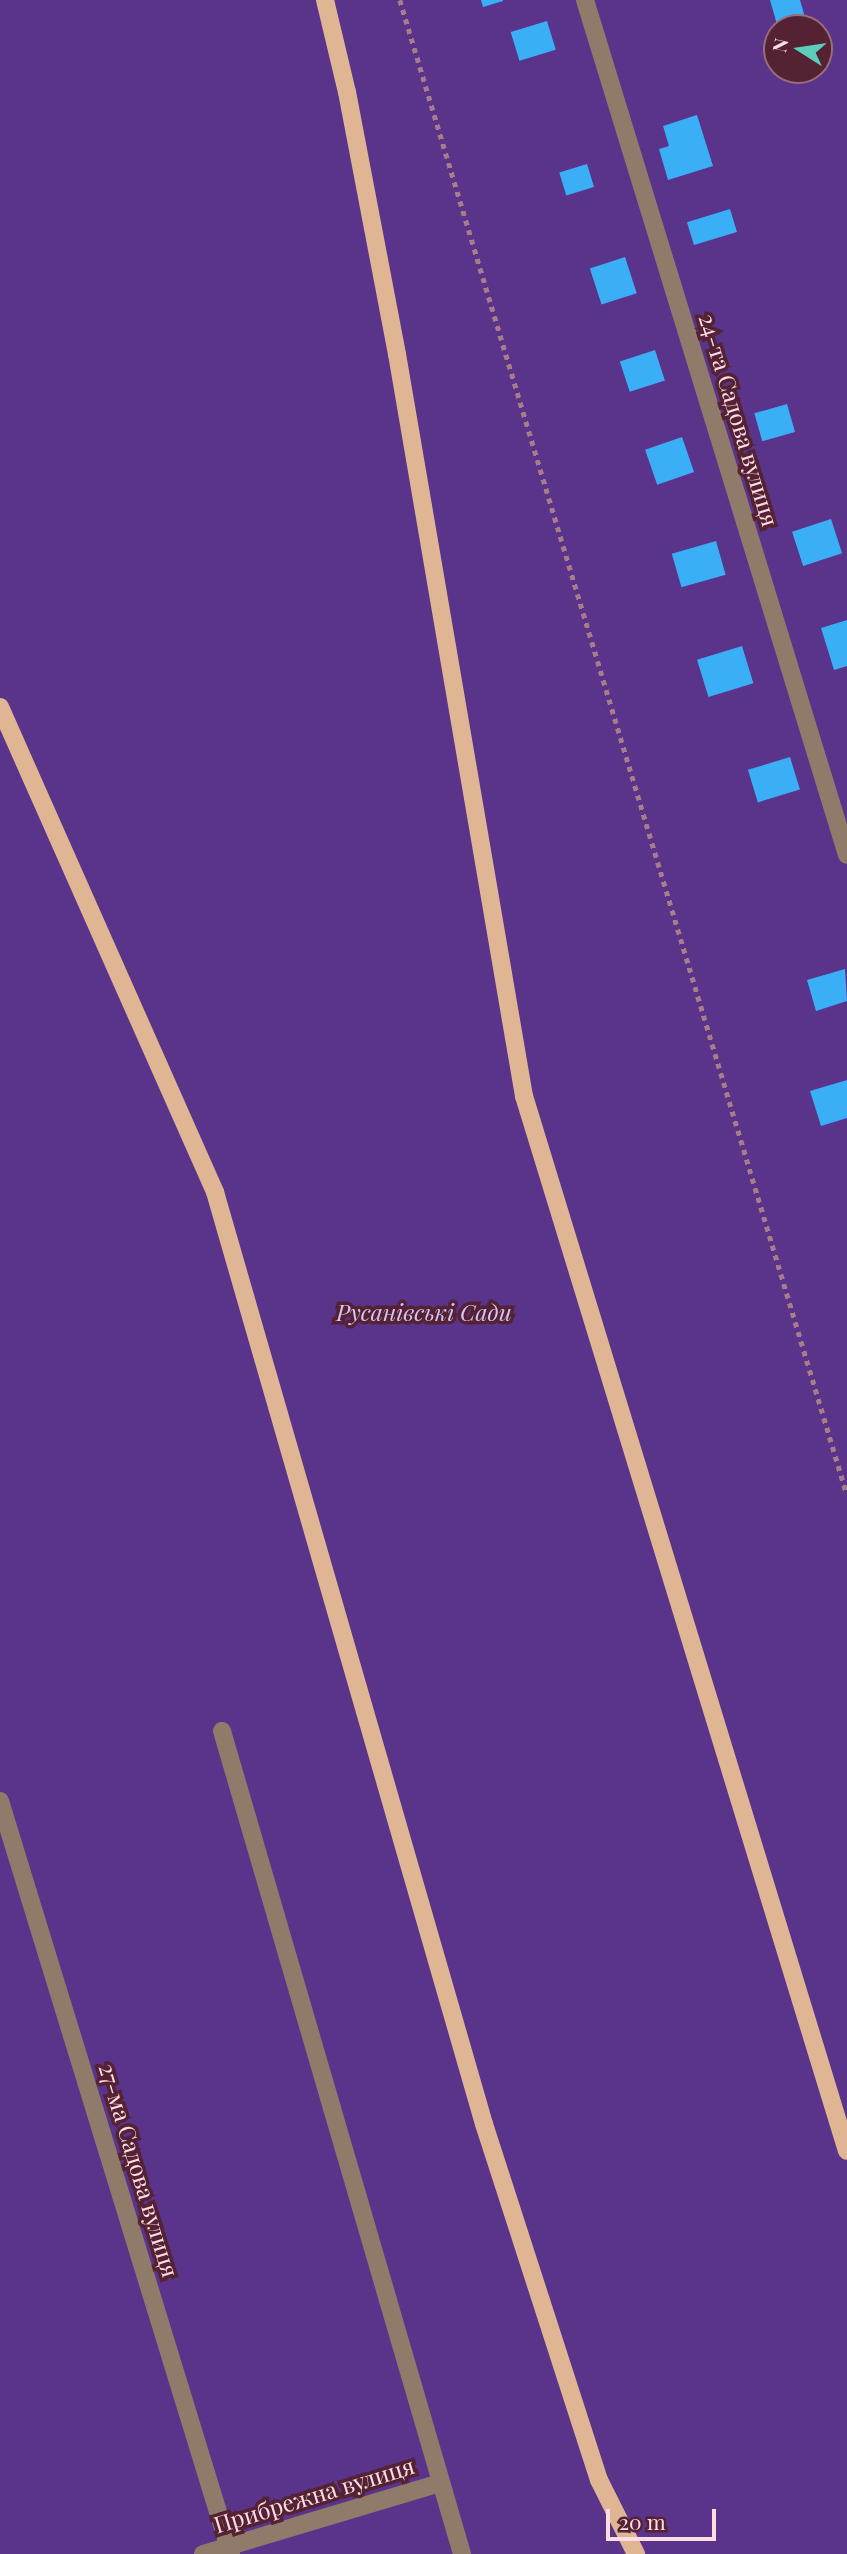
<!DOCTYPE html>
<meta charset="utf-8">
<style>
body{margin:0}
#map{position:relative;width:847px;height:2554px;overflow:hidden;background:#602c3d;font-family:"Playfair Display",serif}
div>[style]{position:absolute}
.green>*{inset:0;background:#5a338b}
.building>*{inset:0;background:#3baff6;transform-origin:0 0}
.path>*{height:4.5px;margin-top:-2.25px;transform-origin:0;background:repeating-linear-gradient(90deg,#a87c89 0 5px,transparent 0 10px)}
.minor>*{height:18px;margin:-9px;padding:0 9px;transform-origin:9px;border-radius:9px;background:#907b6b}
.major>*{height:18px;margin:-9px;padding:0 9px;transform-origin:9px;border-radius:9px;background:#dfb593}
span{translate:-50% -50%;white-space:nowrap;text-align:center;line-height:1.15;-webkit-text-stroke:7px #542233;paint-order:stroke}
.street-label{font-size:23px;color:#fedce4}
.park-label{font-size:23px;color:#d5c4f5;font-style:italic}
.north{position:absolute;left:763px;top:14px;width:70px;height:70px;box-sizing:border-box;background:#542233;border:2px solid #986c7a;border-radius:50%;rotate:282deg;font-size:19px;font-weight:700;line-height:28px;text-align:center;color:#fedce4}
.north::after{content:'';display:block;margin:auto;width:24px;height:32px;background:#5bcebb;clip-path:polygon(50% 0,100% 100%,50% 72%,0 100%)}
.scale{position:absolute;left:606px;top:2509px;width:110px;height:32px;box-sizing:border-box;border:4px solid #fedce4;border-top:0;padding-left:9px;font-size:21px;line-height:24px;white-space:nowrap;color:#fedce4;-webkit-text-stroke:5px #542233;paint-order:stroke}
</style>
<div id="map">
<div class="green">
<i style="clip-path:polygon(evenodd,0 0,847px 0,847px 2554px,0 2554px,0 0,777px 28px,819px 28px,819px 70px,777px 70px,777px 28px)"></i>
</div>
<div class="building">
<i style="clip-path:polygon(481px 0,503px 0,503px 1px,483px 7px)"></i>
<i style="clip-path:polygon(770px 0,800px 0,808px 28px,778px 28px)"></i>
<i style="left:547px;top:21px;width:30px;height:38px;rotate:73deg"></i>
<i style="clip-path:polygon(697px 115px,713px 166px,668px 180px,659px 149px,669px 146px,663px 126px)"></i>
<i style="left:587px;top:164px;width:24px;height:29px;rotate:73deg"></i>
<i style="left:730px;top:209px;width:24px;height:45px;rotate:73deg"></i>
<i style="left:625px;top:257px;width:38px;height:37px;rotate:72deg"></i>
<i style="left:655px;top:350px;width:32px;height:37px;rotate:72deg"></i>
<i style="left:787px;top:404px;width:29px;height:34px;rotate:74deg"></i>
<i style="left:682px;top:437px;width:37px;height:39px;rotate:71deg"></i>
<i style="left:831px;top:519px;width:36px;height:41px;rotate:72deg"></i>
<i style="left:716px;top:541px;width:35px;height:46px;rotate:74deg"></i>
<i style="clip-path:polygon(847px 620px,847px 666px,834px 670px,821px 628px)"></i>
<i style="left:742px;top:646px;width:39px;height:47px;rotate:73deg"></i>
<i style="left:790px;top:757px;width:34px;height:44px;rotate:73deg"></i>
<i style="clip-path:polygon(845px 969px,847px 1001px,816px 1011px,807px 980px)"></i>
<i style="clip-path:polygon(847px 1080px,847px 1118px,821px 1126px,810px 1091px)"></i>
</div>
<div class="path">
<i style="left:400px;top:0;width:1560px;rotate:73.35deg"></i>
</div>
<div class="minor">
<i style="left:585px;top:0;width:894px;rotate:72.96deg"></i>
<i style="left:222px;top:1731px;width:857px;rotate:73.74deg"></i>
<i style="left:0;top:1801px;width:788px;rotate:72.95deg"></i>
<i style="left:203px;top:2554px;width:247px;rotate:-16.7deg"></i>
</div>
<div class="major">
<i style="left:325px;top:0;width:95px;rotate:76.6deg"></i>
<i style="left:347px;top:92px;width:267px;rotate:79.2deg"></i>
<i style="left:397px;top:354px;width:753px;rotate:80.29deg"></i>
<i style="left:524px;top:1096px;width:1103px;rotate:72.98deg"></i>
<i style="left:0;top:707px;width:531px;rotate:66.09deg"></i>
<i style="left:215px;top:1192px;width:970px;rotate:73.9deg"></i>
<i style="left:484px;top:2124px;width:374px;rotate:72.1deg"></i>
<i style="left:599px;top:2480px;width:83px;rotate:63.4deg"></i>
</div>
<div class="street-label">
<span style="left:739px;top:420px;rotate:73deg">24-та Садова вулиця</span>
<span style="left:139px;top:2170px;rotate:73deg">27-ма Садова вулиця</span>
<span style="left:314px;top:2495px;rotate:-17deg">Прибрежна вулиця</span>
</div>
<div class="park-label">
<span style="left:424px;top:1312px">Русанівські Сади</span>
</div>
<div class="north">N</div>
<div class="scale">20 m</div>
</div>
